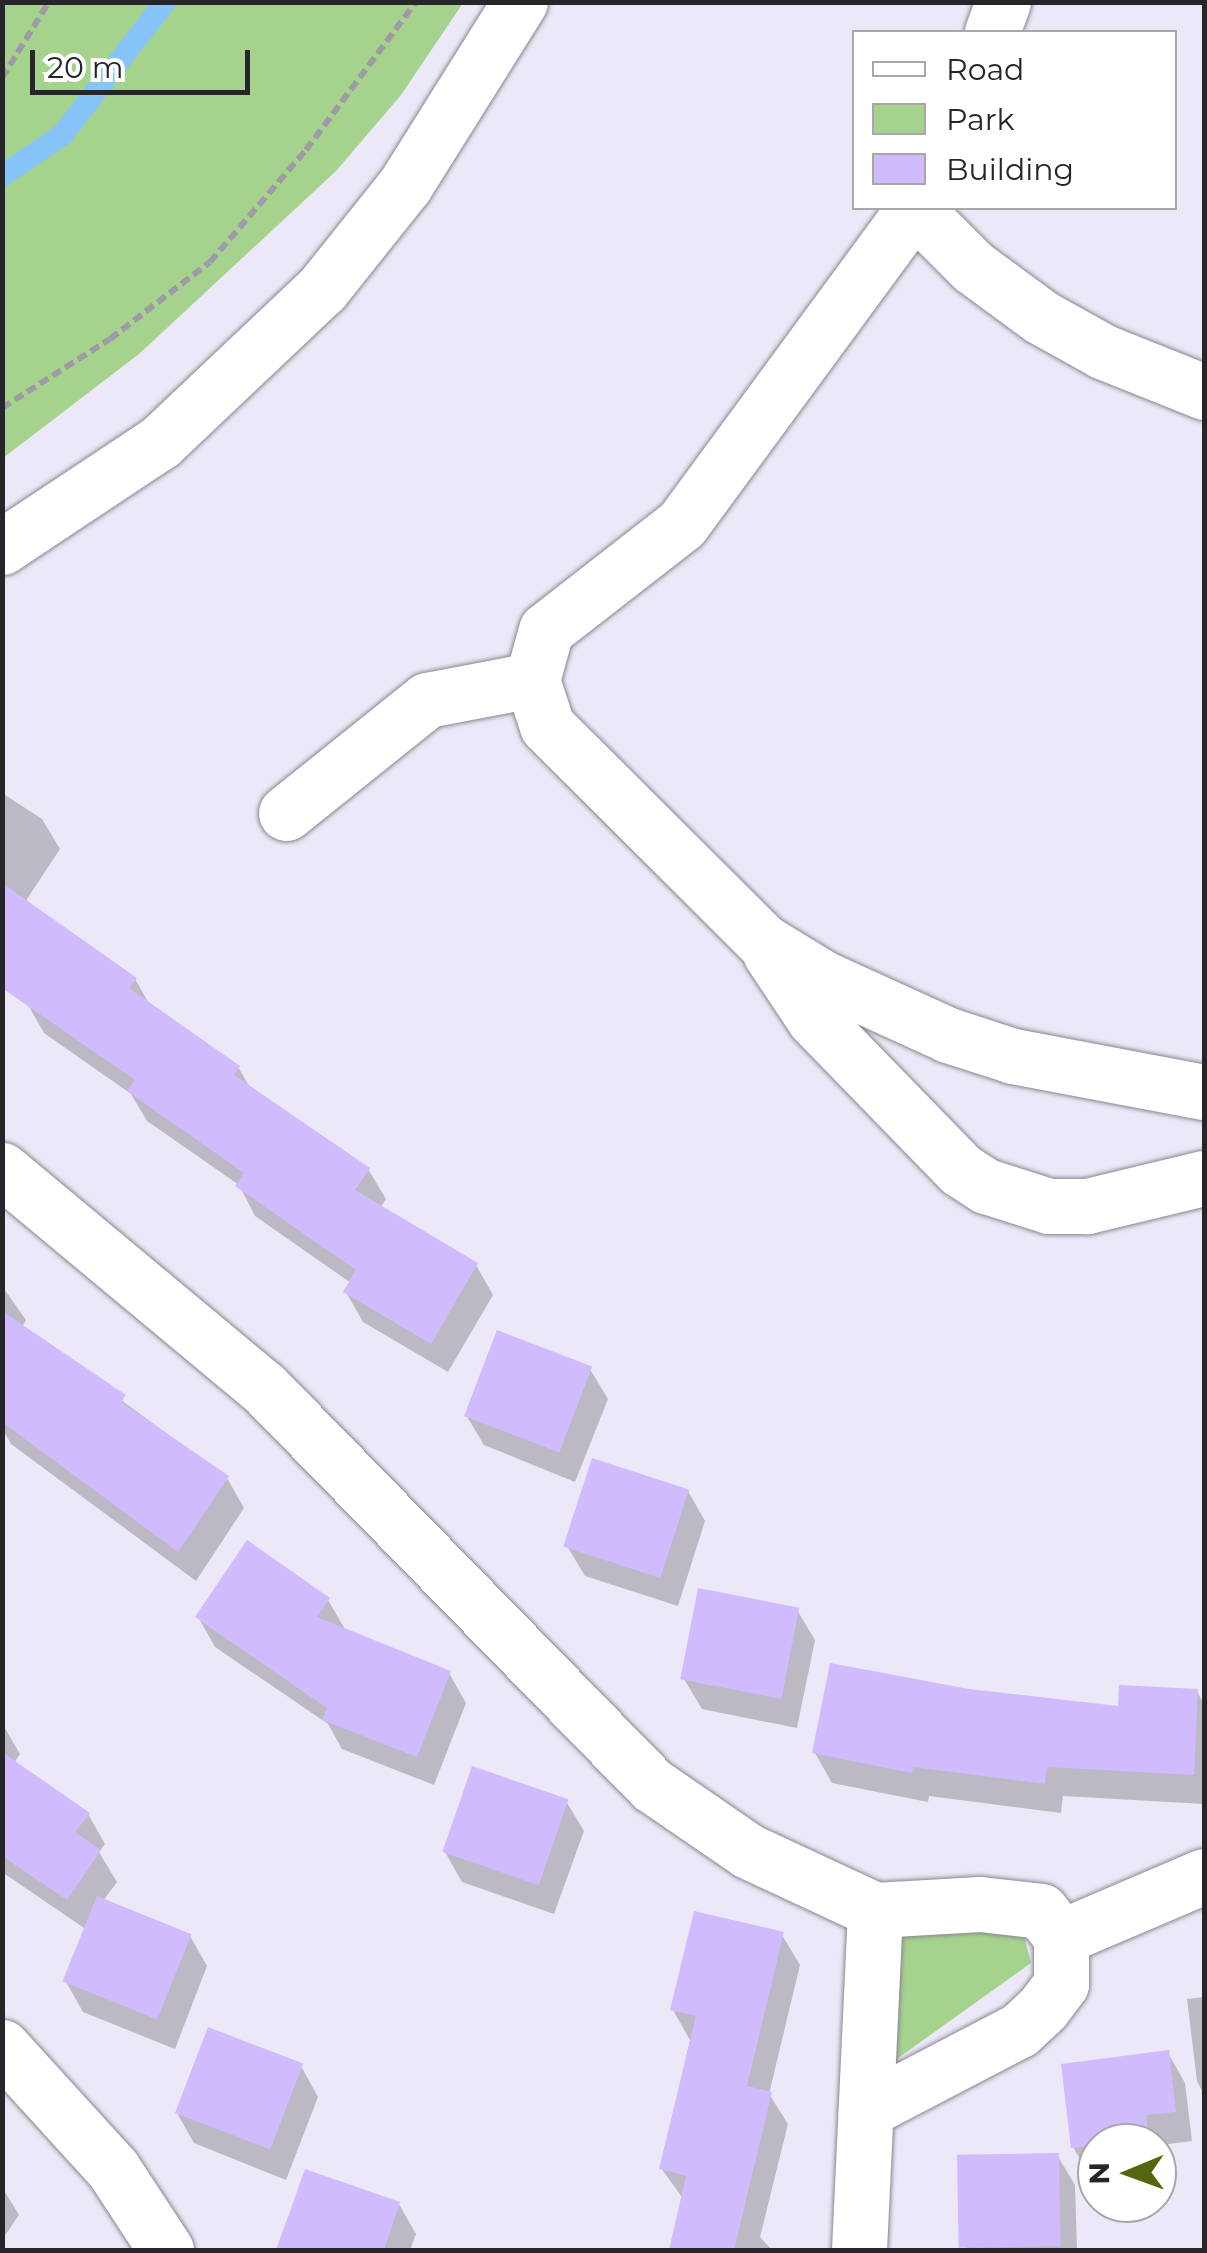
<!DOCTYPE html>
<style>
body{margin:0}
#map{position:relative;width:1207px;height:2253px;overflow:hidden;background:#ece8f7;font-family:Montserrat,sans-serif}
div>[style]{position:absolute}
.green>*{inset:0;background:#a5d38d}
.shadow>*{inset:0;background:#0003}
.stream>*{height:22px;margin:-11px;padding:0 11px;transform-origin:11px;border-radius:11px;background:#87c4f7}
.building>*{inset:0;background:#d0bbfe;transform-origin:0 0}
.path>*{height:6px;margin-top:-3px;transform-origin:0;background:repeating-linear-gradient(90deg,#9e9ba6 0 10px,transparent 0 15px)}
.roads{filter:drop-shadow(0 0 2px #8a8693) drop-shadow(0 0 2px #8a8693)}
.minor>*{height:55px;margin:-27.5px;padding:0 27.5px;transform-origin:27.5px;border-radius:27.5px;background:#fff}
span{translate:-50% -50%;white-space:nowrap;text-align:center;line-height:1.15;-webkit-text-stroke:8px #fff;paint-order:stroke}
.frame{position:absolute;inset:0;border:5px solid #26252a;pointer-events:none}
.legend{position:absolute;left:852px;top:30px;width:325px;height:180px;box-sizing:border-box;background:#fff;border:2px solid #a8a8aa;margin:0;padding:12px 18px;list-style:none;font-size:30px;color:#26252a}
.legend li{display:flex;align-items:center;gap:20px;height:50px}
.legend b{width:50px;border:2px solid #a8a8aa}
.north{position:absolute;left:1077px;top:2123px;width:100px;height:100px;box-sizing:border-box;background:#fff;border:2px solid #a8a8aa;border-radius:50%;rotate:269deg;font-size:28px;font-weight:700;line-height:40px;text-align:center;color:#26252a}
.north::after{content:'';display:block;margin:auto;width:35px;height:45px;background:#546610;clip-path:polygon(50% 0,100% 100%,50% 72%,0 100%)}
.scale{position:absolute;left:30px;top:50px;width:220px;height:45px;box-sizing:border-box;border:5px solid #26252a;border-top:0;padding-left:12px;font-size:30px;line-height:35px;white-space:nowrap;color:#26252a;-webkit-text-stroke:8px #fff;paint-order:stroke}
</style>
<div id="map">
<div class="green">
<i style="clip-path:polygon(3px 2px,463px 2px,463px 3px,401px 95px,336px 171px,139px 354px,3px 458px)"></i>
<i style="clip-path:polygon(897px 1927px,1022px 1928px,1031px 1963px,887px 2066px)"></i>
</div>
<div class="shadow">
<i style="clip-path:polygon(2px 793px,42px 819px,60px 849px,6px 931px)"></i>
<i style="clip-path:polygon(135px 979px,151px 1007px,238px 1067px,252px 1091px,368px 1169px,386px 1199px,380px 1208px,476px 1265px,493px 1295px,448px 1372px,363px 1322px,346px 1292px,351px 1283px,255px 1216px,239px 1185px,147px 1121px,131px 1094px,44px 1033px,27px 1003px)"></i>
<i style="clip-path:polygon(2px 1286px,26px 1320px,22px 1327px,227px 1478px,244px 1508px,196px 1581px,11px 1444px,2px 1428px)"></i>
<i style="clip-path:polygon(590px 1369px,608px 1399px,575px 1482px,484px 1445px,466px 1415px)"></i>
<i style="clip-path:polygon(688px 1491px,705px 1521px,678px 1606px,585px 1576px,567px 1546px)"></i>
<i style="clip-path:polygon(328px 1600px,346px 1631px,449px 1673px,466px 1703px,434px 1785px,342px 1749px,328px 1724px,215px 1647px,198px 1617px)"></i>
<i style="clip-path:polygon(797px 1610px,815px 1640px,797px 1728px,702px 1709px,684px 1679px)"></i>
<i style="clip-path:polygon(968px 1691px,1121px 1708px,1197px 1691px,1204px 1705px,1204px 1804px,1063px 1796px,1061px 1813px,929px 1796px,928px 1802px,832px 1783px,815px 1753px)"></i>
<i style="clip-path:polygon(2px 1723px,20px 1754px,14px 1763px,88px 1814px,105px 1844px,99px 1852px,117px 1882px,103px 1901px,190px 1936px,207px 1966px,175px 2049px,83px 2012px,66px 1982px,87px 1930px,2px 1872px)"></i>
<i style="clip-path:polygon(566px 1801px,584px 1831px,554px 1914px,462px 1882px,445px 1852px)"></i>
<i style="clip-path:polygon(782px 1935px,800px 1965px,769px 2094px,788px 2124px,760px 2237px,772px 2250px,672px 2250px,684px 2200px,661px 2168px,690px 2040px,673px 2010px)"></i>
<i style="clip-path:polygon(1204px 1997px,1204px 2095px,1197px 2081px,1187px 1999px)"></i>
<i style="clip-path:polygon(1168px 2053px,1185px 2083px,1192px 2141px,1161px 2145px,1164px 2168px,1157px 2169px,1157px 2143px,1097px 2143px,1097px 2177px,1090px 2177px,1073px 2147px)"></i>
<i style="clip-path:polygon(301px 2066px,318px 2097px,286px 2180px,194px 2143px,177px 2113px)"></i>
<i style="clip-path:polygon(1057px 2155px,1075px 2185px,1077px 2250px,964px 2250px)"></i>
<i style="clip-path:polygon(306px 2172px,399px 2204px,416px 2234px,410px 2250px,279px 2250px)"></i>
<i style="clip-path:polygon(2px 2187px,19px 2215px,2px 2240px)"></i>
</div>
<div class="stream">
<i style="left:2px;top:176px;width:74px;rotate:-34.5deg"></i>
<i style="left:63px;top:134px;width:167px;rotate:-52.3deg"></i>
</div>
<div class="building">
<i style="clip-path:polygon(2px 883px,137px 978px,129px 988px,240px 1066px,234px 1075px,370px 1168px,355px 1190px,478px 1263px,431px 1344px,343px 1292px,356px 1270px,235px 1186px,244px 1173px,127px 1091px,135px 1080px,2px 988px)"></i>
<i style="clip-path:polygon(2px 1311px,126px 1395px,121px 1402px,229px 1476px,178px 1552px,2px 1422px)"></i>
<i style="left:497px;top:1330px;width:102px;height:92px;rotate:21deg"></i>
<i style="left:592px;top:1458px;width:102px;height:93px;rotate:18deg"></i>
<i style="clip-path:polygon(247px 1540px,330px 1598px,317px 1617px,451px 1671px,417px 1757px,322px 1720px,327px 1708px,195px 1617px)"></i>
<i style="left:698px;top:1588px;width:103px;height:93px;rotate:11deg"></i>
<i style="clip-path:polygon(830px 1663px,969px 1689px,1118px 1706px,1119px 1685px,1198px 1689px,1194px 1775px,1047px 1767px,1045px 1784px,913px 1767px,912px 1773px,812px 1753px)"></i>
<i style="clip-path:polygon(2px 1752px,90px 1813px,75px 1832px,101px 1850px,67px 1900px,2px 1856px)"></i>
<i style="left:472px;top:1766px;width:102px;height:91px;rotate:19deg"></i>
<i style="left:97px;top:1896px;width:102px;height:92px;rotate:22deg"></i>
<i style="clip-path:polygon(694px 1911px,784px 1932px,747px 2086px,772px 2092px,734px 2250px,669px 2250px,686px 2176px,659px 2169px,696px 2016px,670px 2010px)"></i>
<i style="left:208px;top:2027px;width:102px;height:92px;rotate:21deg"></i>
<i style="clip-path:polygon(1169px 2050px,1176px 2112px,1146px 2115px,1149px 2139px,1071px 2148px,1061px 2064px)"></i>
<i style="left:1059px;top:2153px;width:93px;height:102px;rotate:89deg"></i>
<i style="clip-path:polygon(305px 2169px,400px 2202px,384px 2250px,276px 2250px)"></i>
</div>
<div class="path">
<i style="left:2px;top:78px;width:89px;rotate:-58.3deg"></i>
<i style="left:2px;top:408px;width:128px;rotate:-32.6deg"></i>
<i style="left:110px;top:339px;width:126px;rotate:-37.6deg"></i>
<i style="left:210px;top:262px;width:148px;rotate:-49.4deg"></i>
<i style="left:306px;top:150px;width:184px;rotate:-53.4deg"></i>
</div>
<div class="roads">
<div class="minor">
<i style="left:992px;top:32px;width:32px;rotate:-70deg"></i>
<i style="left:914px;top:208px;width:392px;rotate:126.3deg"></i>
<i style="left:682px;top:524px;width:172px;rotate:142.1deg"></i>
<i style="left:546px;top:630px;width:52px;rotate:105.6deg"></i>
<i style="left:532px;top:680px;width:48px;rotate:71.9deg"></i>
<i style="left:547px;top:726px;width:306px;rotate:44.9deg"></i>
<i style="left:764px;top:942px;width:69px;rotate:31.4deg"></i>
<i style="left:823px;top:978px;width:137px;rotate:24.5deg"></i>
<i style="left:948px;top:1035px;width:68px;rotate:17.9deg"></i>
<i style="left:1013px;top:1056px;width:194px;rotate:10.7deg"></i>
<i style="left:914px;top:208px;width:83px;rotate:45deg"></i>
<i style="left:973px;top:267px;width:84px;rotate:36.3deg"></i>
<i style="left:1041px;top:317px;width:72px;rotate:29.1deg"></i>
<i style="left:1104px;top:352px;width:108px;rotate:21.8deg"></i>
<i style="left:2px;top:547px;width:190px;rotate:-33.6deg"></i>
<i style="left:160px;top:442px;width:223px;rotate:-43.4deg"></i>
<i style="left:322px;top:289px;width:133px;rotate:-51.4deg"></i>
<i style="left:405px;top:185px;width:216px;rotate:-57.9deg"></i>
<i style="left:286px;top:813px;width:181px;rotate:-38.7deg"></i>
<i style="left:427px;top:700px;width:107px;rotate:-10.8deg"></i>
<i style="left:770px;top:953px;width:79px;rotate:56.3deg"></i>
<i style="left:814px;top:1019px;width:211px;rotate:45.8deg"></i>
<i style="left:961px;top:1170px;width:30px;rotate:33deg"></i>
<i style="left:986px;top:1186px;width:66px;rotate:17.6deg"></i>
<i style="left:1049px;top:1206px;width:38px"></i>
<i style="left:1087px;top:1206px;width:120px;rotate:-13.5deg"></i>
<i style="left:2px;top:1170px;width:341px;rotate:39.8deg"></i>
<i style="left:264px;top:1388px;width:555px;rotate:45.66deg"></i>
<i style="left:652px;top:1785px;width:116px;rotate:34.5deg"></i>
<i style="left:748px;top:1851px;width:140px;rotate:24.9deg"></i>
<i style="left:875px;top:1910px;width:105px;rotate:-3.3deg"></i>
<i style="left:980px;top:1904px;width:61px;rotate:6.5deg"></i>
<i style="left:1041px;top:1911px;width:33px;rotate:52deg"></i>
<i style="left:1061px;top:1937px;width:47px;rotate:90deg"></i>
<i style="left:1061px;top:1984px;width:30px;rotate:127deg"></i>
<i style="left:1043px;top:2008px;width:33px;rotate:137deg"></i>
<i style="left:1019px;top:2030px;width:173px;rotate:152.4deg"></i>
<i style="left:1061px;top:1937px;width:155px;rotate:-23.1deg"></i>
<i style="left:2px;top:2047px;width:165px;rotate:47.7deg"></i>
<i style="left:113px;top:2169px;width:97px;rotate:56.8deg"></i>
<i style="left:859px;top:2250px;width:340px;rotate:-87.3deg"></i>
</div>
</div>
<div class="frame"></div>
<ul class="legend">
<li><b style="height:12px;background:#fff"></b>Road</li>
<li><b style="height:28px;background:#a5d38d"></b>Park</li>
<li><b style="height:28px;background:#d0bbfe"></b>Building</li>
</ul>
<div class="north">N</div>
<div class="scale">20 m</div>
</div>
